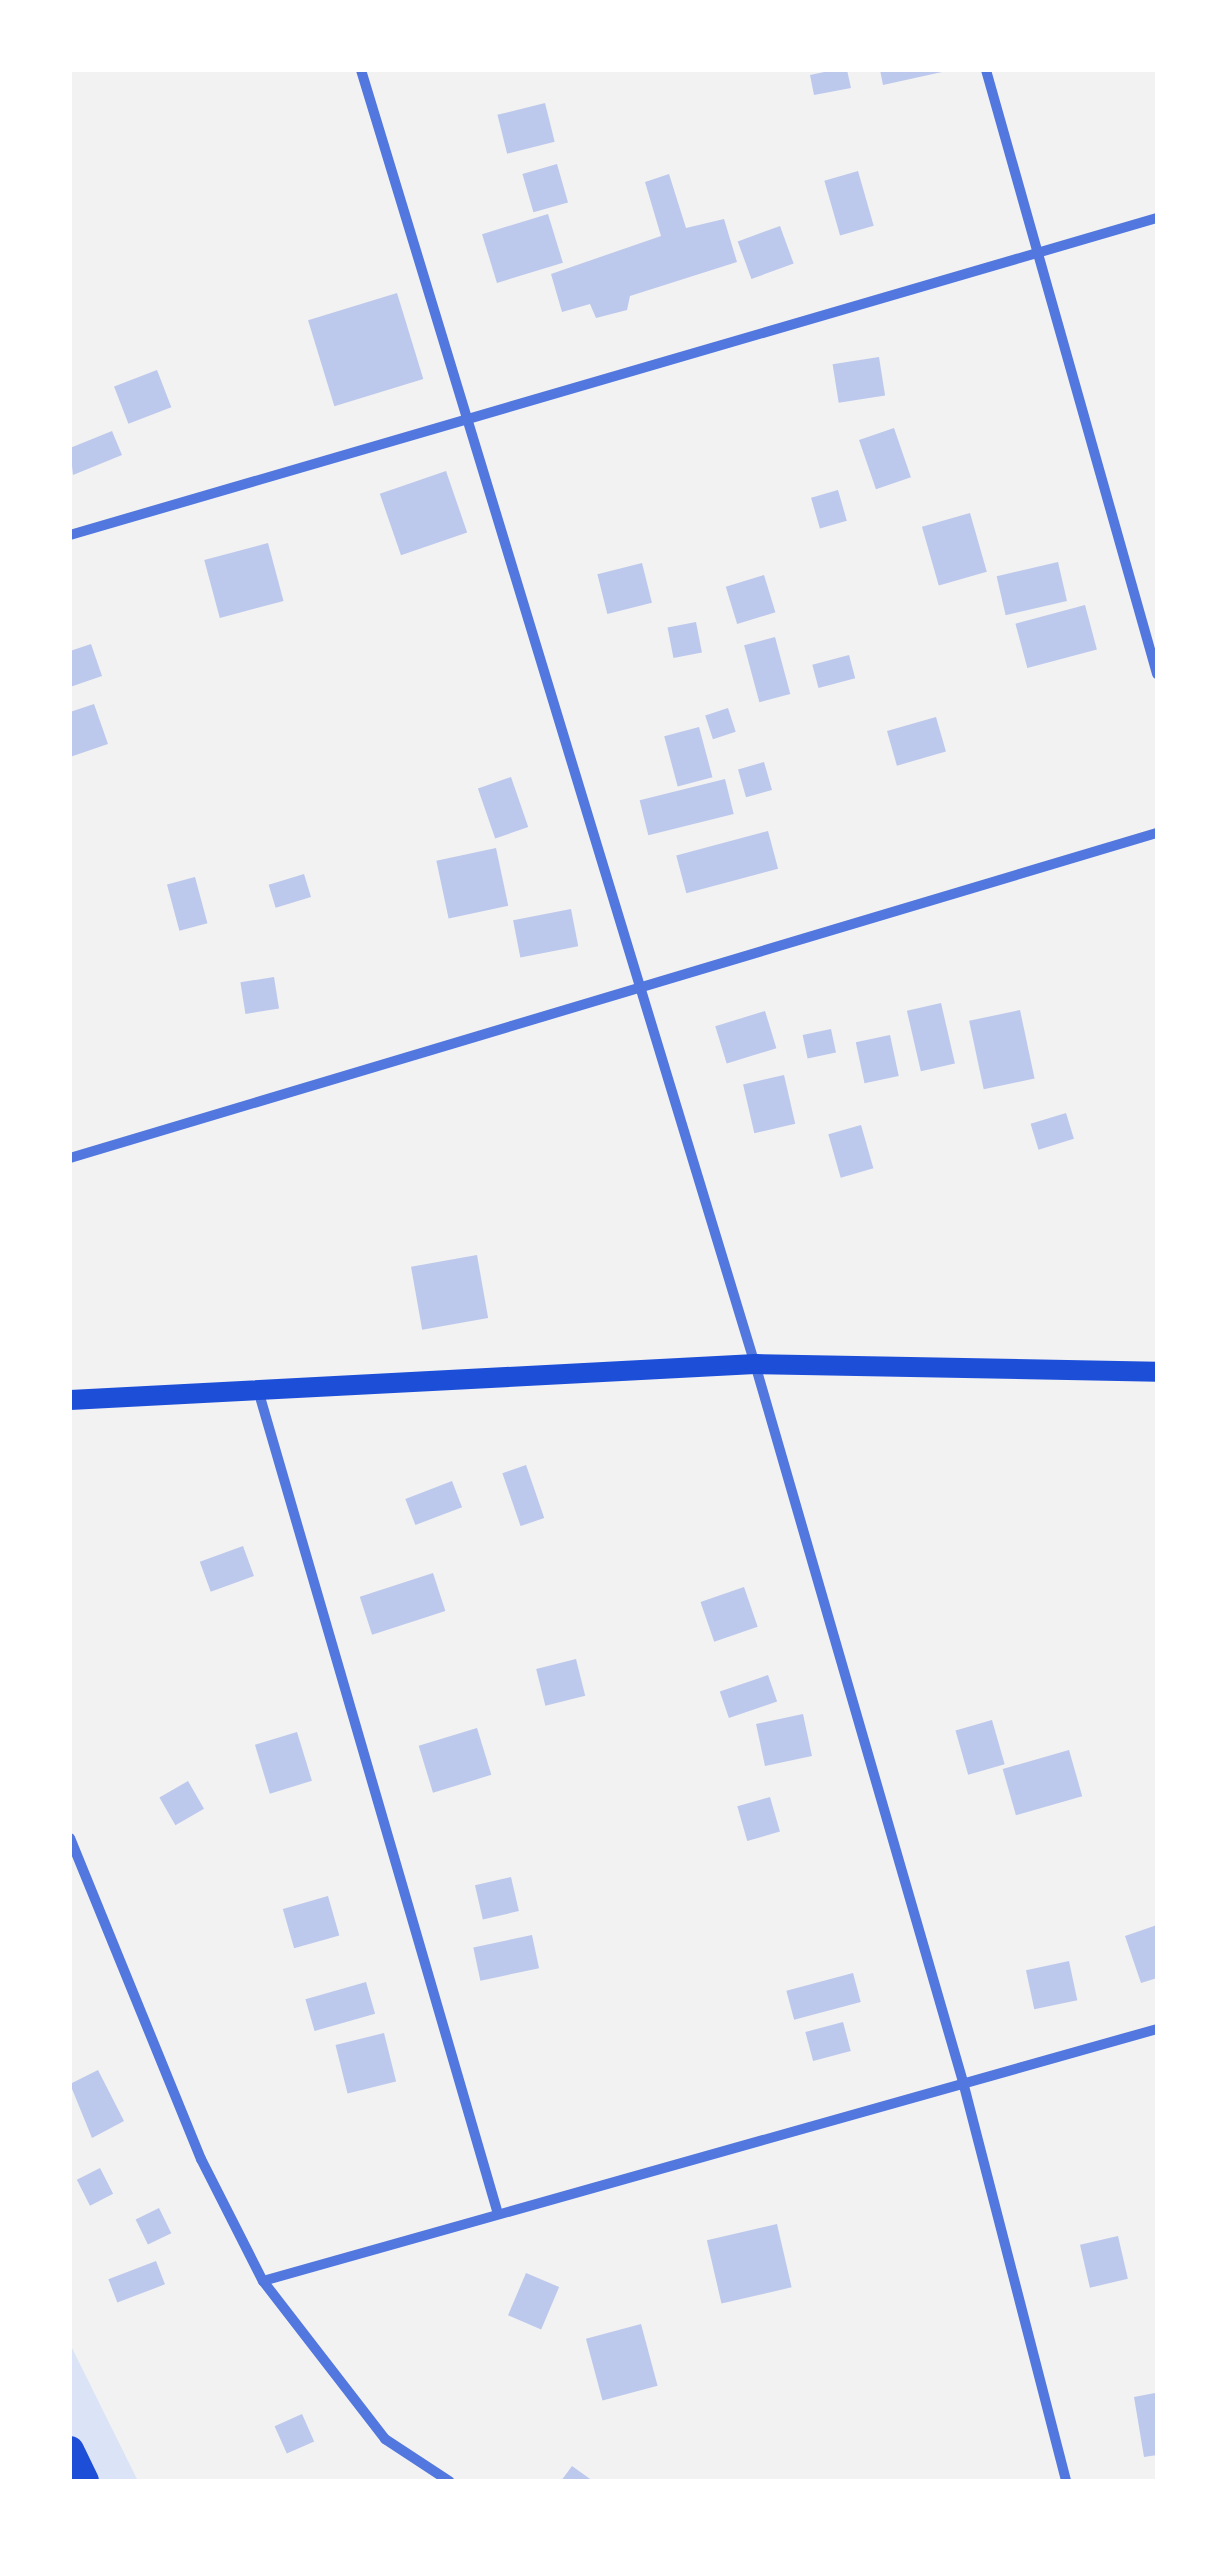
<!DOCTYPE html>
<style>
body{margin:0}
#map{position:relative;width:1227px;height:2551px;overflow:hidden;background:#f2f2f2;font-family:"Public Sans",sans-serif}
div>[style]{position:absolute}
.green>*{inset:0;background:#dbe4f7}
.building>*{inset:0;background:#bdc9ec;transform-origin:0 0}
.minor>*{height:10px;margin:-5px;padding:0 5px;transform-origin:5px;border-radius:5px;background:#5277de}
.secondary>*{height:20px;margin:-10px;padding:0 10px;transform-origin:10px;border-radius:10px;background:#1d4ed8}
.trunk>*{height:28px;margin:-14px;padding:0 14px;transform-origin:14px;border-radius:14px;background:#1d4ed8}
span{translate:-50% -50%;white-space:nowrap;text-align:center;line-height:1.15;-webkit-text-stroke:8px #fff;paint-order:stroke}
.frame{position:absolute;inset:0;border:72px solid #fff;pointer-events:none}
</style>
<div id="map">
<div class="green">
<i style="clip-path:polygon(70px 2344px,138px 2481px,70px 2481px)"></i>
</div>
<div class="building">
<i style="clip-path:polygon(834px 70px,847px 70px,851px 88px,814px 95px,810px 75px)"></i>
<i style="clip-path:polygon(880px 70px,942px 70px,942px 72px,883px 85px)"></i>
<i style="left:545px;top:103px;width:40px;height:49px;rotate:76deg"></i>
<i style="left:557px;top:164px;width:40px;height:36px;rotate:74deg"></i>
<i style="left:858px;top:171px;width:57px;height:35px;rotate:74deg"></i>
<i style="clip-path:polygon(669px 174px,686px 228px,724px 219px,737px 262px,630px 296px,627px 310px,596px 318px,590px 304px,562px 312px,551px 274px,661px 236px,645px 182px)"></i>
<i style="left:548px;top:214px;width:51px;height:69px;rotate:73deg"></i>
<i style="left:780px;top:226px;width:40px;height:45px;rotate:70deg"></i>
<i style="left:397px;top:293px;width:90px;height:93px;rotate:73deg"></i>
<i style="left:879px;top:357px;width:39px;height:47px;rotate:81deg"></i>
<i style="left:157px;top:370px;width:40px;height:46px;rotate:69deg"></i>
<i style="left:894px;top:428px;width:52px;height:37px;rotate:71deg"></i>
<i style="clip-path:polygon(112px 431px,122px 455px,73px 475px,70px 448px)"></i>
<i style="left:446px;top:471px;width:65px;height:70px;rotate:71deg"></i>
<i style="left:838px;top:490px;width:32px;height:28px;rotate:74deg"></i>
<i style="left:970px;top:513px;width:61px;height:50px;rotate:74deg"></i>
<i style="left:268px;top:543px;width:60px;height:66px;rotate:75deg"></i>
<i style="left:1058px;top:562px;width:40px;height:63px;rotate:77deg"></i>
<i style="left:642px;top:563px;width:41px;height:46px;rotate:76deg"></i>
<i style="left:764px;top:575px;width:39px;height:40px;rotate:73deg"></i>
<i style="left:1085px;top:605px;width:46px;height:72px;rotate:75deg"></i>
<i style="left:696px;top:622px;width:31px;height:29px;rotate:79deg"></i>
<i style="left:775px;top:637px;width:59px;height:32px;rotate:75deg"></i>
<i style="clip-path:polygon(91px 644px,102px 676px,70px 687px,70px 651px)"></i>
<i style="left:849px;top:655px;width:24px;height:38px;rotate:75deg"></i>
<i style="clip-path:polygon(94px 704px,108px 744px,70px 757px,70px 712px)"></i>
<i style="left:728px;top:708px;width:25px;height:24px;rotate:72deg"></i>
<i style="left:936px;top:717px;width:36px;height:51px;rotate:74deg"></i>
<i style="left:699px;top:727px;width:52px;height:36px;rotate:75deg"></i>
<i style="left:764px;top:762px;width:29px;height:27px;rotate:74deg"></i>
<i style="left:511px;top:777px;width:53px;height:35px;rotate:71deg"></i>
<i style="left:725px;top:779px;width:36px;height:88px;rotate:76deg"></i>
<i style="left:768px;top:831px;width:39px;height:95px;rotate:75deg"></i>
<i style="left:496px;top:848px;width:59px;height:61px;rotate:78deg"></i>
<i style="left:304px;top:874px;width:24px;height:37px;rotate:73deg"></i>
<i style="left:195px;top:877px;width:48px;height:29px;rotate:75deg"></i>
<i style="left:571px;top:909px;width:38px;height:59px;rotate:79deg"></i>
<i style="left:274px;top:977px;width:32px;height:34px;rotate:81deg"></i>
<i style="left:941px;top:1003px;width:62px;height:35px;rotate:77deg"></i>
<i style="left:1020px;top:1010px;width:70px;height:52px;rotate:78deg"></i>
<i style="left:765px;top:1011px;width:39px;height:52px;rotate:73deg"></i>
<i style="left:831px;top:1029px;width:24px;height:29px;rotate:78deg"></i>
<i style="left:890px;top:1035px;width:42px;height:35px;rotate:78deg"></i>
<i style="left:784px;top:1075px;width:50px;height:42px;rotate:77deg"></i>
<i style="left:1066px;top:1113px;width:27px;height:37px;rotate:73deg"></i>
<i style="left:861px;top:1125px;width:45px;height:34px;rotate:74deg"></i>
<i style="left:477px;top:1255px;width:64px;height:67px;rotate:80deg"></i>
<i style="left:526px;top:1465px;width:56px;height:25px;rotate:71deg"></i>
<i style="left:452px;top:1481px;width:28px;height:50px;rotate:69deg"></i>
<i style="left:243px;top:1546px;width:32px;height:46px;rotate:70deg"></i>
<i style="left:433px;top:1573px;width:40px;height:77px;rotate:72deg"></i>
<i style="left:744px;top:1587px;width:42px;height:46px;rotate:71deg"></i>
<i style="left:576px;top:1659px;width:38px;height:41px;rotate:76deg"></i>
<i style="left:768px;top:1675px;width:28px;height:51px;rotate:71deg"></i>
<i style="left:803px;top:1714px;width:43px;height:48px;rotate:78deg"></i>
<i style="left:992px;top:1720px;width:46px;height:38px;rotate:74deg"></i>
<i style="left:477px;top:1728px;width:49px;height:61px;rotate:73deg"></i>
<i style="left:297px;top:1732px;width:51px;height:44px;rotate:73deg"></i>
<i style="left:1069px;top:1750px;width:48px;height:69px;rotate:74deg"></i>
<i style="left:188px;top:1781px;width:32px;height:33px;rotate:60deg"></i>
<i style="left:770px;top:1797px;width:36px;height:34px;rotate:74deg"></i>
<i style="left:511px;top:1877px;width:35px;height:37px;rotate:77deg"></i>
<i style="left:328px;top:1896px;width:41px;height:47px;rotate:74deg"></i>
<i style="clip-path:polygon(1157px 1925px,1157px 1978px,1141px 1983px,1125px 1936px)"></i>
<i style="left:532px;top:1935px;width:34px;height:60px;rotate:78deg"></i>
<i style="left:1069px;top:1961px;width:40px;height:44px;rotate:78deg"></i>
<i style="left:853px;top:1973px;width:30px;height:69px;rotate:75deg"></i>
<i style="left:366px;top:1982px;width:33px;height:63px;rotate:74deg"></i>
<i style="left:843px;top:2022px;width:30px;height:39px;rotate:75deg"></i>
<i style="left:384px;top:2033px;width:50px;height:50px;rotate:76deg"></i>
<i style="clip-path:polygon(98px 2070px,124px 2121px,92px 2138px,70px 2084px)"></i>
<i style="left:100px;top:2168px;width:29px;height:26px;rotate:63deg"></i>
<i style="left:159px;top:2208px;width:28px;height:26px;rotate:64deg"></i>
<i style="left:777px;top:2224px;width:65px;height:72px;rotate:77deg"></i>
<i style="left:1118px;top:2236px;width:44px;height:39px;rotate:77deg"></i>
<i style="left:156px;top:2261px;width:25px;height:51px;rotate:69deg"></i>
<i style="left:526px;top:2273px;width:36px;height:46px;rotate:23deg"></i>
<i style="left:641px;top:2324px;width:64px;height:57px;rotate:75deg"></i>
<i style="clip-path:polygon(1155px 2393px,1157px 2455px,1144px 2457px,1134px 2397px)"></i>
<i style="left:302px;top:2414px;width:30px;height:30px;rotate:66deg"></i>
<i style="clip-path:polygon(572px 2466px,593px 2481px,561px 2481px)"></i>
</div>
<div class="minor">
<i style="left:361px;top:70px;width:1353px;rotate:73.07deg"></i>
<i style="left:755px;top:1364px;width:748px;rotate:73.84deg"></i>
<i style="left:963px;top:2082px;width:412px;rotate:75.5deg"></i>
<i style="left:986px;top:70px;width:628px;rotate:74.19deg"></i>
<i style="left:70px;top:535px;width:1132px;rotate:-16.26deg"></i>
<i style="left:70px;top:1158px;width:1135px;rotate:-16.65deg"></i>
<i style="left:258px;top:1390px;width:858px;rotate:73.76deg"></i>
<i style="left:70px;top:1838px;width:347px;rotate:67.8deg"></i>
<i style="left:201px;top:2159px;width:137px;rotate:63.1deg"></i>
<i style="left:263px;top:2281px;width:200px;rotate:52.3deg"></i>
<i style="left:385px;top:2439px;width:77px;rotate:33.3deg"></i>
<i style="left:263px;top:2281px;width:929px;rotate:-15.74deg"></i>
</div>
<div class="secondary">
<i style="left:70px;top:1400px;width:686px;rotate:-3.01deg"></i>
<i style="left:755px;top:1364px;width:402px;rotate:1.1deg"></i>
</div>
<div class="trunk">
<i style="left:70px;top:2450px;width:34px;rotate:64deg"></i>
</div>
<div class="frame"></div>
</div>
